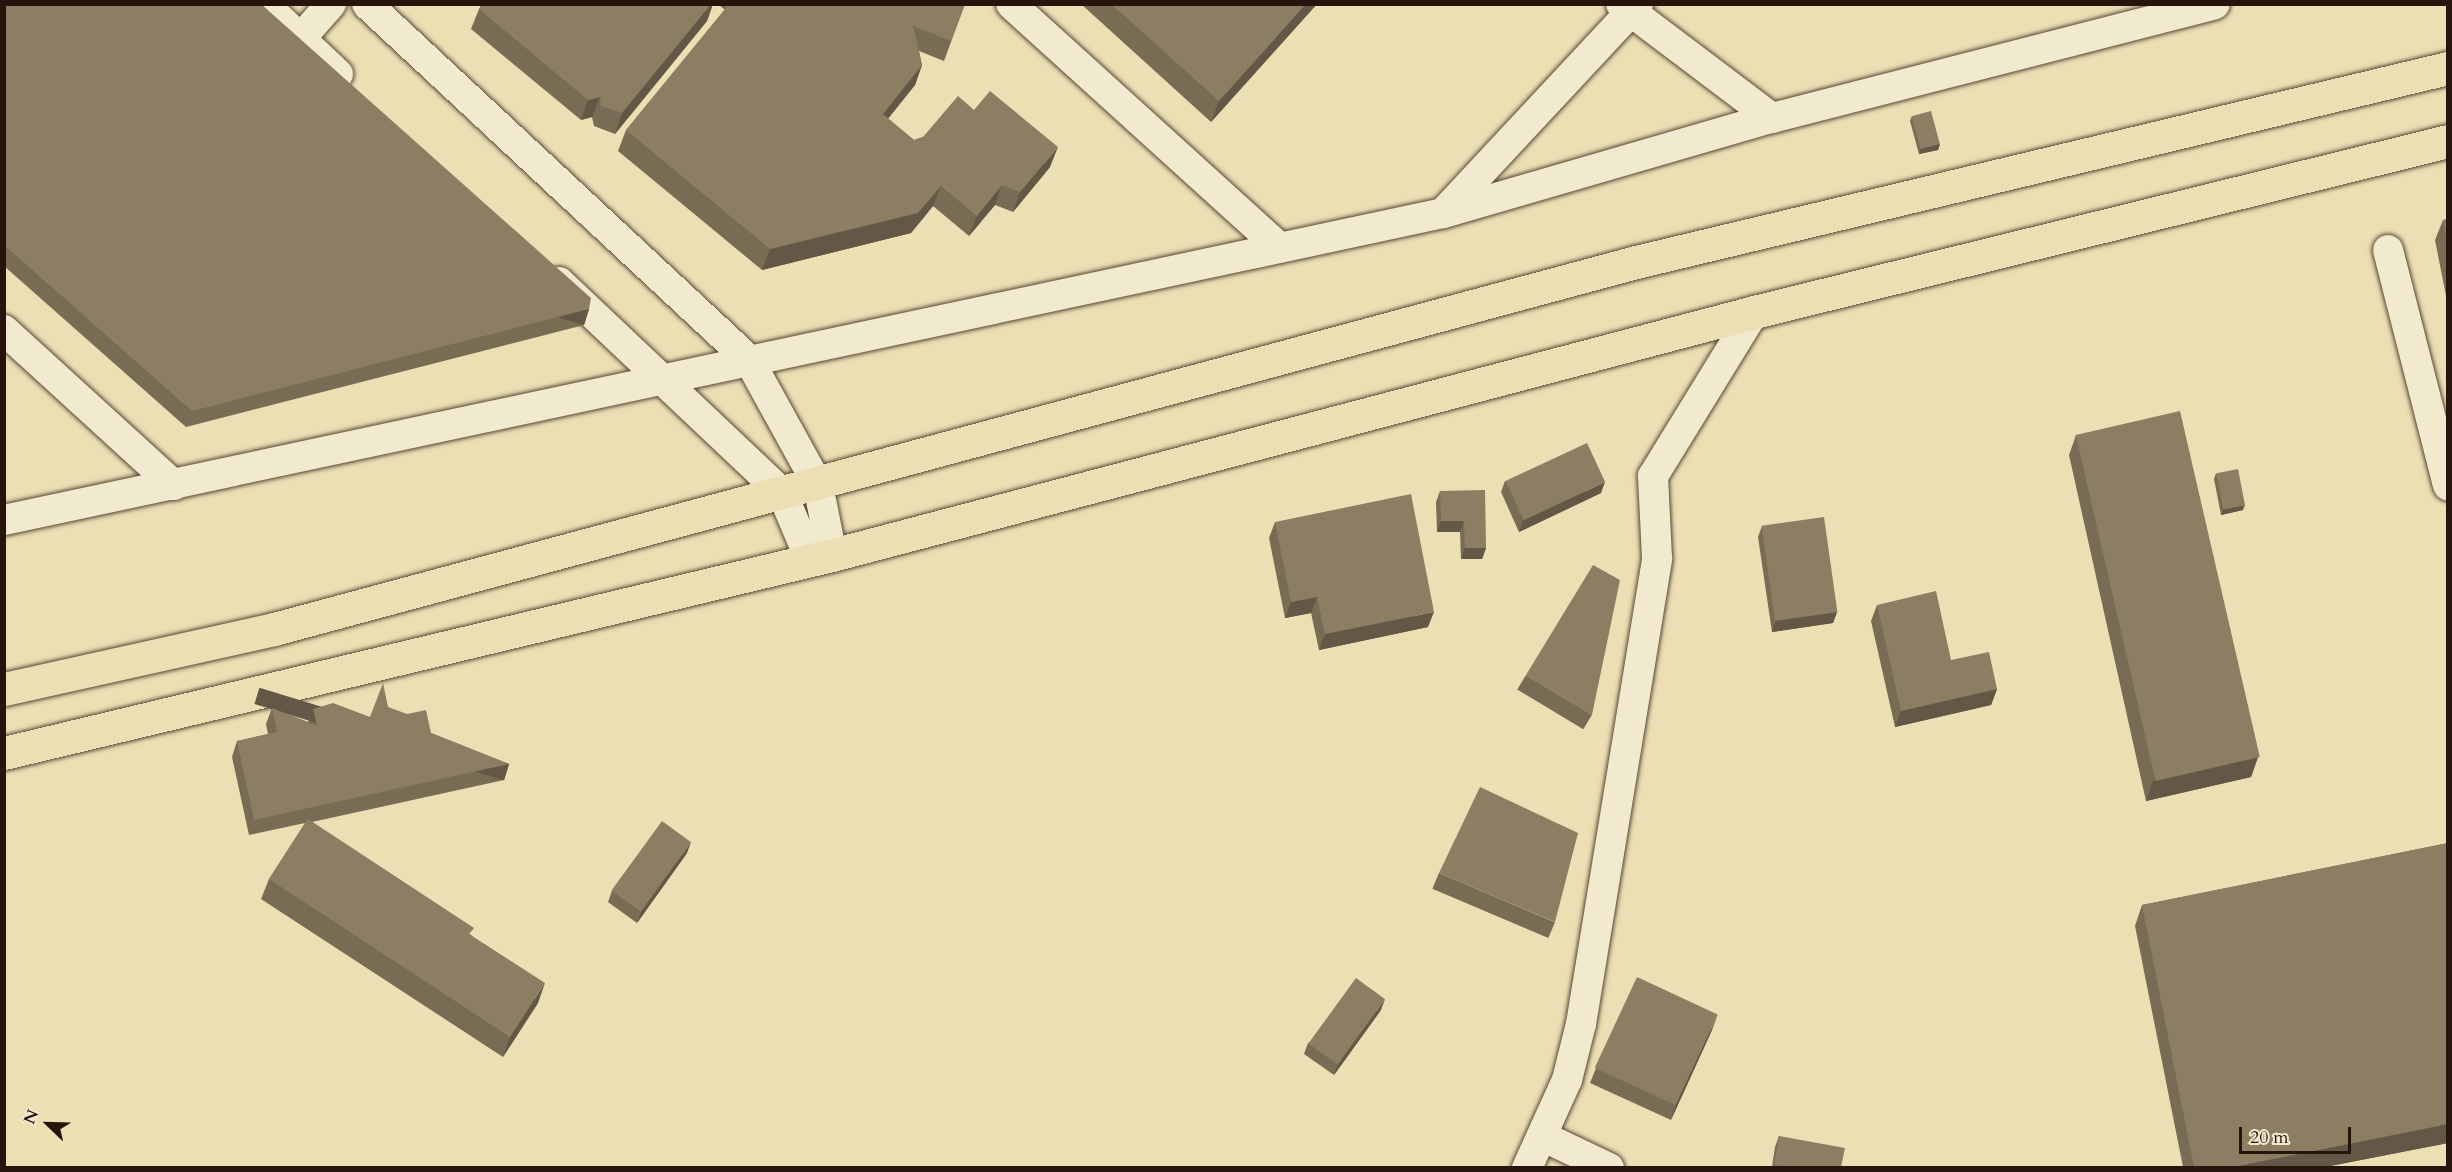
<!DOCTYPE html>
<style>
body{margin:0}
#map{position:relative;width:2452px;height:1172px;overflow:hidden;background:#ebdfb3;font-family:Cardo,serif}
div>[style]{position:absolute}
.roads{filter:drop-shadow(0 0 2px #574736) drop-shadow(0 0 2px #574736)}
.minor>*{height:30px;margin:-15px;padding:0 15px;transform-origin:15px;border-radius:15px;background:#f2eace}
.trunk>*{height:33px;margin:-16.5px;padding:0 16.5px;transform-origin:16.5px;border-radius:16.5px;background:#ebdfb3}
.wall>*{inset:0;background:#786c55;transform-origin:0 0}
.shaded-wall>*{inset:0;background:#625845;transform-origin:0 0}
.building>*{inset:0;background:#8c7e63;transform-origin:0 0}
span{translate:-50% -50%;white-space:nowrap;text-align:center;line-height:1.15;-webkit-text-stroke:5px #f2eace;paint-order:stroke}
.frame{position:absolute;inset:0;border:6px solid #26140d;pointer-events:none}
.north{position:absolute;left:18px;top:1094px;width:60px;height:60px;-webkit-text-stroke:4px #f2eace;paint-order:stroke;rotate:293deg;font-size:16px;font-weight:700;line-height:24px;text-align:center;color:#26140d}
.north::after{content:'';display:block;margin:auto;width:21px;height:27px;background:#26140d;clip-path:polygon(50% 0,100% 100%,50% 72%,0 100%)}
.scale{position:absolute;left:2239px;top:1127px;width:112px;height:27px;box-sizing:border-box;border:3px solid #26140d;border-top:0;padding-left:8px;font-size:18px;line-height:21px;white-space:nowrap;color:#26140d;-webkit-text-stroke:4px #f2eace;paint-order:stroke}
</style>
<div id="map">
<div class="roads">
<div class="minor">
<i style="left:264px;top:4px;width:102px;rotate:43.4deg"></i>
<i style="left:367px;top:4px;width:522px;rotate:42.98deg"></i>
<i style="left:749px;top:360px;width:143px;rotate:61.1deg"></i>
<i style="left:818px;top:485px;width:71px;rotate:78.7deg"></i>
<i style="left:1011px;top:4px;width:362px;rotate:42.2deg"></i>
<i style="left:1621px;top:4px;width:189px;rotate:37.1deg"></i>
<i style="left:300px;top:39px;width:47px;rotate:-48.5deg"></i>
<i style="left:1444px;top:213px;width:341px;rotate:-16.2deg"></i>
<i style="left:1772px;top:118px;width:457px;rotate:-14.4deg"></i>
<i style="left:2388px;top:250px;width:243px;rotate:75.7deg"></i>
<i style="left:559px;top:282px;width:307px;rotate:43.4deg"></i>
<i style="left:782px;top:493px;width:72px;rotate:67deg"></i>
<i style="left:4px;top:330px;width:230px;rotate:42.4deg"></i>
<i style="left:4px;top:520px;width:1471px;rotate:-12.04deg"></i>
<i style="left:1443px;top:213px;width:286px;rotate:-47deg"></i>
<i style="left:1544px;top:1137px;width:72px;rotate:25.5deg"></i>
<i style="left:1527px;top:1168px;width:97px;rotate:-65.6deg"></i>
<i style="left:1567px;top:1080px;width:58px;rotate:-76deg"></i>
<i style="left:1581px;top:1024px;width:472px;rotate:-80.7deg"></i>
<i style="left:1657px;top:558px;width:82px;rotate:-92.8deg"></i>
<i style="left:1653px;top:476px;width:193px;rotate:-58.4deg"></i>
</div>
<div class="trunk">
<i style="left:4px;top:689px;width:277px;rotate:-12.5deg"></i>
<i style="left:274px;top:629px;width:1411px;rotate:-15.08deg"></i>
<i style="left:1636px;top:262px;width:835px;rotate:-13.44deg"></i>
<i style="left:4px;top:753px;width:851px;rotate:-13.45deg"></i>
<i style="left:832px;top:555px;width:953px;rotate:-14.76deg"></i>
<i style="left:1754px;top:312px;width:715px;rotate:-13.84deg"></i>
</div>
</div>
<div class="wall">
<i style="clip-path:polygon(4px 4px,589px 309px,584px 325px,186px 427px,4px 266px)"></i>
<i style="clip-path:polygon(482px 4px,713px 4px,707px 21px,615px 134px,594px 126px,592px 117px,581px 120px,471px 29px,479px 9px)"></i>
<i style="clip-path:polygon(718px 4px,965px 4px,944px 61px,919px 51px,922px 65px,915px 85px,888px 119px,914px 140px,923px 137px,974px 110px,1050px 167px,1013px 212px,995px 205px,969px 236px,933px 206px,911px 233px,762px 270px,618px 151px,626px 130px,725px 10px)"></i>
<i style="clip-path:polygon(1081px 4px,1317px 4px,1211px 122px)"></i>
<i style="clip-path:polygon(1912px 116px,1940px 144px,1938px 150px,1919px 154px,1910px 121px)"></i>
<i style="clip-path:polygon(2448px 219px,2448px 306px,2435px 240px,2443px 220px)"></i>
<i style="clip-path:polygon(2076px 435px,2258px 757px,2251px 777px,2146px 801px,2069px 455px)"></i>
<i style="clip-path:polygon(2216px 473px,2243px 510px,2221px 515px,2214px 479px)"></i>
<i style="clip-path:polygon(1505px 481px,1601px 493px,1519px 532px,1501px 492px)"></i>
<i style="clip-path:polygon(1440px 491px,1486px 548px,1482px 559px,1461px 559px,1460px 532px,1437px 532px,1436px 502px)"></i>
<i style="clip-path:polygon(1275px 522px,1428px 627px,1319px 650px,1311px 613px,1285px 618px,1269px 538px)"></i>
<i style="clip-path:polygon(1762px 526px,1837px 612px,1833px 623px,1772px 632px,1758px 537px)"></i>
<i style="clip-path:polygon(1877px 605px,1951px 660px,1997px 689px,1991px 705px,1895px 727px,1871px 621px)"></i>
<i style="left:1526px;top:675px;width:77px;height:17px;rotate:31deg"></i>
<i style="clip-path:polygon(388px 707px,431px 733px,509px 764px,504px 780px,312px 822px,471px 935px,538px 1003px,503px 1057px,261px 899px,269px 879px,305px 823px,249px 835px,232px 757px,237px 741px,268px 734px,266px 724px,272px 708px,308px 722px,313px 709px,370px 717px)"></i>
<i style="clip-path:polygon(2448px 843px,2448px 1143px,2325px 1167px,2183px 1167px,2135px 926px,2142px 905px)"></i>
<i style="clip-path:polygon(687px 853px,637px 923px,608px 902px,612px 891px)"></i>
<i style="left:1439px;top:873px;width:126px;height:17px;rotate:23deg"></i>
<i style="clip-path:polygon(1381px 1010px,1334px 1075px,1304px 1054px,1308px 1043px)"></i>
<i style="clip-path:polygon(1712px 1030px,1671px 1120px,1590px 1083px,1596px 1068px)"></i>
<i style="clip-path:polygon(1779px 1136px,1841px 1167px,1772px 1167px,1775px 1147px)"></i>
</div>
<div class="shaded-wall">
<i style="clip-path:polygon(711px 4px,713px 4px,707px 21px,615px 134px,622px 113px)"></i>
<i style="clip-path:polygon(1306px 4px,1317px 4px,1211px 122px,1219px 101px)"></i>
<i style="clip-path:polygon(922px 65px,915px 85px,875px 134px,883px 114px)"></i>
<i style="clip-path:polygon(600px 97px,592px 117px,581px 120px,588px 100px)"></i>
<i style="clip-path:polygon(1940px 144px,1938px 150px,1919px 154px,1921px 149px)"></i>
<i style="clip-path:polygon(1058px 147px,1050px 167px,1013px 212px,1020px 192px)"></i>
<i style="clip-path:polygon(1002px 185px,995px 205px,969px 236px,977px 216px)"></i>
<i style="clip-path:polygon(941px 186px,933px 206px,911px 233px,762px 270px,770px 249px)"></i>
<i style="left:589px;top:309px;width:17px;height:410px;rotate:107deg"></i>
<i style="clip-path:polygon(1605px 482px,1601px 493px,1519px 532px,1523px 521px)"></i>
<i style="clip-path:polygon(2245px 505px,2243px 510px,2221px 515px,2223px 509px)"></i>
<i style="clip-path:polygon(1441px 521px,1464px 521px,1460px 532px,1437px 532px)"></i>
<i style="clip-path:polygon(1465px 548px,1486px 548px,1482px 559px,1461px 559px)"></i>
<i style="clip-path:polygon(1317px 597px,1311px 613px,1285px 618px,1291px 602px)"></i>
<i style="clip-path:polygon(1434px 612px,1428px 627px,1319px 650px,1325px 634px)"></i>
<i style="clip-path:polygon(1837px 612px,1833px 623px,1772px 632px,1776px 621px)"></i>
<i style="clip-path:polygon(1997px 689px,1991px 705px,1895px 727px,1901px 711px)"></i>
<i style="clip-path:polygon(2258px 757px,2251px 777px,2146px 801px,2153px 781px)"></i>
<i style="left:509px;top:764px;width:17px;height:261px;rotate:107deg"></i>
<i style="clip-path:polygon(691px 842px,687px 853px,637px 923px,641px 912px)"></i>
<i style="clip-path:polygon(545px 983px,538px 1003px,503px 1057px,510px 1037px)"></i>
<i style="clip-path:polygon(1385px 999px,1381px 1010px,1334px 1075px,1338px 1064px)"></i>
<i style="clip-path:polygon(1718px 1014px,1712px 1030px,1671px 1120px,1676px 1104px)"></i>
<i style="clip-path:polygon(2448px 1124px,2448px 1143px,2325px 1167px,2233px 1167px)"></i>
</div>
<div class="building">
<i style="clip-path:polygon(4px 4px,261px 4px,591px 298px,589px 309px,192px 411px,4px 245px)"></i>
<i style="clip-path:polygon(482px 4px,711px 4px,622px 113px,601px 106px,600px 97px,588px 100px,479px 9px)"></i>
<i style="clip-path:polygon(729px 4px,965px 4px,951px 41px,913px 26px,922px 65px,883px 114px,914px 140px,923px 137px,958px 96px,974px 110px,990px 91px,1058px 147px,1020px 192px,1002px 185px,977px 216px,941px 186px,918px 213px,770px 249px,626px 130px)"></i>
<i style="clip-path:polygon(1111px 4px,1306px 4px,1219px 101px)"></i>
<i style="left:1931px;top:111px;width:34px;height:20px;rotate:75deg"></i>
<i style="clip-path:polygon(2448px 219px,2448px 246px,2443px 220px)"></i>
<i style="left:2180px;top:411px;width:355px;height:107px;rotate:77deg"></i>
<i style="left:1587px;top:443px;width:43px;height:90px;rotate:65deg"></i>
<i style="left:2238px;top:469px;width:37px;height:22px;rotate:79deg"></i>
<i style="clip-path:polygon(1485px 490px,1486px 548px,1465px 548px,1464px 521px,1441px 521px,1440px 491px)"></i>
<i style="clip-path:polygon(1411px 494px,1434px 612px,1325px 634px,1317px 597px,1291px 602px,1275px 522px)"></i>
<i style="left:1824px;top:517px;width:96px;height:63px;rotate:82deg"></i>
<i style="clip-path:polygon(1593px 565px,1620px 580px,1592px 715px,1526px 675px)"></i>
<i style="clip-path:polygon(1936px 591px,1951px 660px,1989px 652px,1997px 689px,1901px 711px,1877px 605px)"></i>
<i style="clip-path:polygon(383px 683px,388px 707px,407px 714px,426px 710px,431px 733px,509px 764px,254px 820px,237px 741px,277px 732px,272px 708px,317px 726px,313px 709px,333px 703px,370px 717px)"></i>
<i style="clip-path:polygon(1480px 787px,1578px 833px,1555px 922px,1439px 873px)"></i>
<i style="clip-path:polygon(308px 819px,474px 928px,469px 934px,545px 983px,510px 1037px,269px 879px)"></i>
<i style="left:662px;top:821px;width:36px;height:86px;rotate:36deg"></i>
<i style="clip-path:polygon(2448px 843px,2448px 1124px,2233px 1167px,2194px 1167px,2142px 905px)"></i>
<i style="left:1637px;top:977px;width:89px;height:100px;rotate:25deg"></i>
<i style="left:1356px;top:978px;width:36px;height:81px;rotate:36deg"></i>
<i style="clip-path:polygon(1779px 1136px,1845px 1148px,1841px 1167px,1788px 1167px,1774px 1165px)"></i>
</div>
<div class="frame"></div>
<div class="north">N</div>
<div class="scale">20 m</div>
</div>
